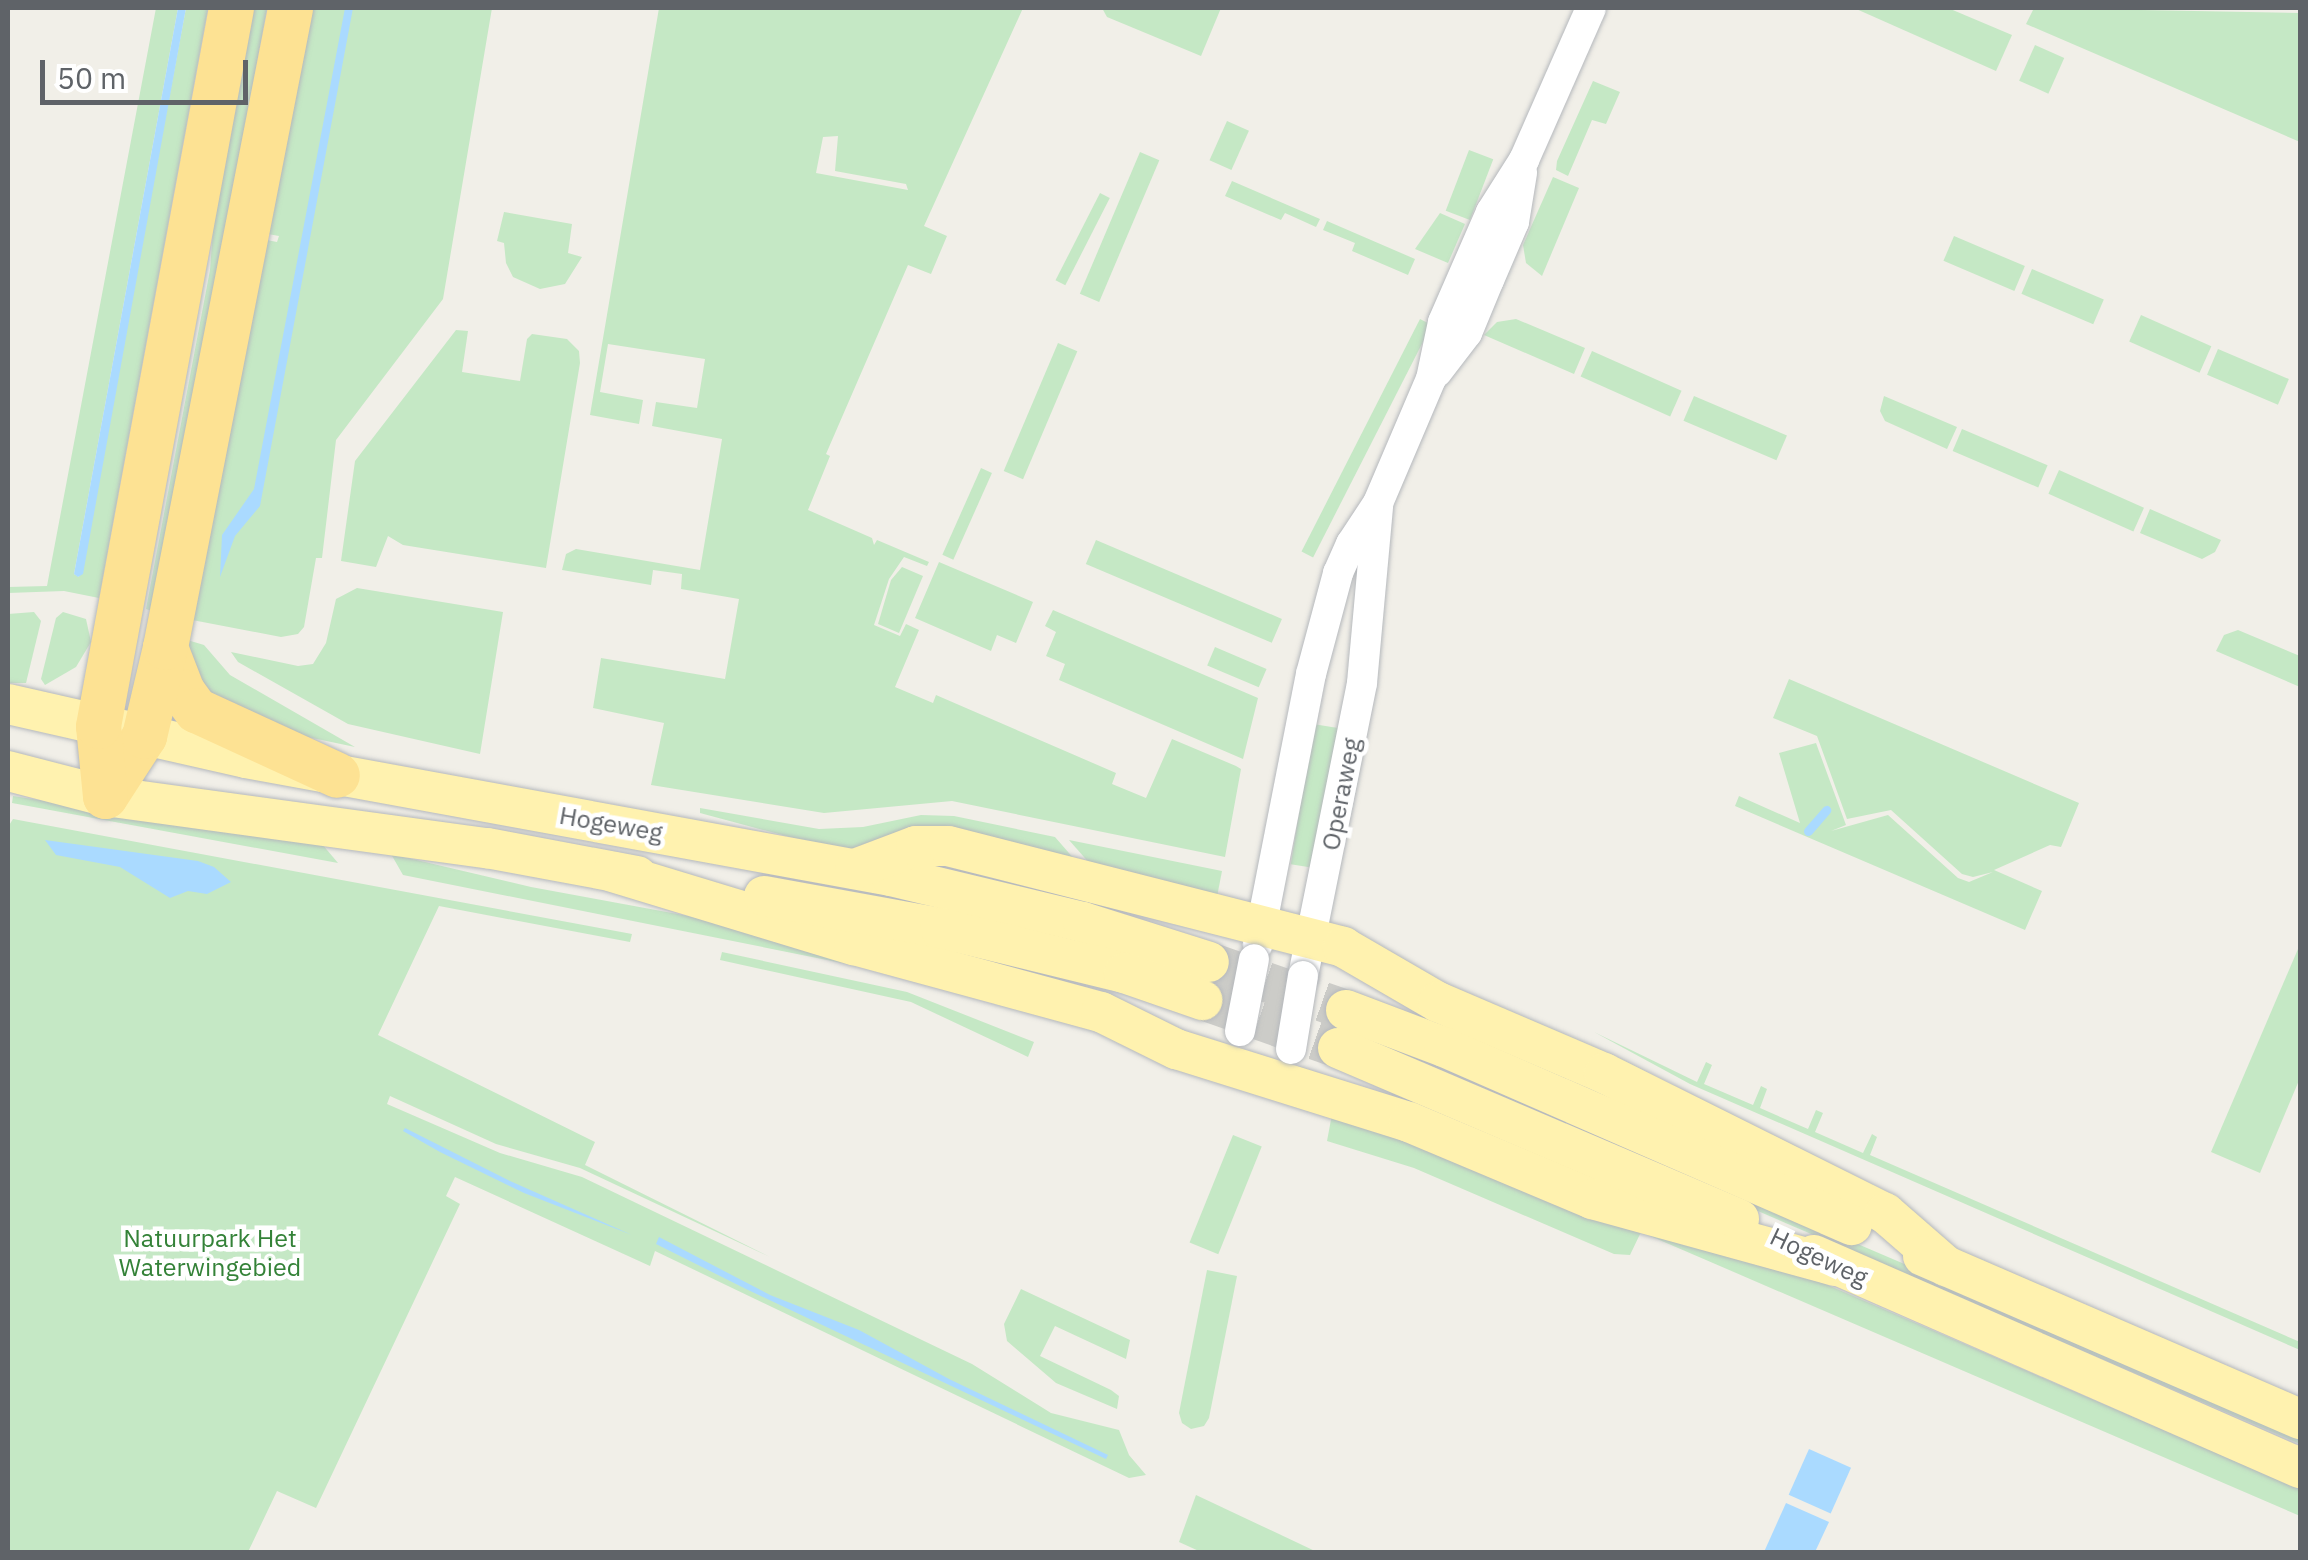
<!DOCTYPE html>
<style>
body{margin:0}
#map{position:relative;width:2308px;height:1560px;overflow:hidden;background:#f1efe8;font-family:"IBM Plex Sans",sans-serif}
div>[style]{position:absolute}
.green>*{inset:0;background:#c5e8c5;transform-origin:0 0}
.water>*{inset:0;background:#aadaff;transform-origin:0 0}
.stream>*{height:9px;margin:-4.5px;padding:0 4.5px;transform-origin:4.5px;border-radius:4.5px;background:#aadaff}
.primary-tunnel>*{height:40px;margin-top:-20px;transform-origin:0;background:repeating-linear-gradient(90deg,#ccccc8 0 40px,transparent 0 60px)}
.roads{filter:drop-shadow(0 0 2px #b5b8bc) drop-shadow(0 0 2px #b5b8bc)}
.tertiary>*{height:30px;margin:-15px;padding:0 15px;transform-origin:15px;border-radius:15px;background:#fff}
.primary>*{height:40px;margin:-20px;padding:0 20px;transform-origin:20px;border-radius:20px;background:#fff2af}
.motorway>*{height:45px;margin:-22.5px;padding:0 22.5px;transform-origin:22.5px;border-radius:22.5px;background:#fde293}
.bridges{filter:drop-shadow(0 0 2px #b5b8bc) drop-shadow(0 0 2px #b5b8bc)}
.tertiary-bridge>*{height:30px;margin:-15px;padding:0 15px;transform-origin:15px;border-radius:15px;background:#fff}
span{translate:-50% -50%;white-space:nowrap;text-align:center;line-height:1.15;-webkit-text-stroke:9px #fff;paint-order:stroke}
.street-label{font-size:25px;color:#5f6368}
.park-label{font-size:25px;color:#348238}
.frame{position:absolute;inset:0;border:10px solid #5f6368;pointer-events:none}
.scale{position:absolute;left:40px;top:60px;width:208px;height:45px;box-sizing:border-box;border:5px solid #5f6368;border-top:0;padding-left:12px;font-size:30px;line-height:35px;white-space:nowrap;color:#5f6368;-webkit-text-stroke:8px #fff;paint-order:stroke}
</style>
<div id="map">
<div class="green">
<i style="clip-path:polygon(156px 8px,178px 8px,74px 574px,79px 577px,186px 8px,208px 8px,99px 598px,64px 591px,8px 593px,8px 587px,47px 586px)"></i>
<i style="clip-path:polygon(245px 8px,267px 8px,156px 612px,146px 609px,210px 270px,220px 137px)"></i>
<i style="clip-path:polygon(298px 8px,492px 8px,443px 299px,336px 440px,322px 558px,316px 558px,304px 627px,298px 634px,281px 637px,187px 619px,256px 238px,277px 242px,279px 236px,257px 232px)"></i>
<i style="clip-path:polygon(evenodd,659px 8px,1023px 8px,924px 226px,947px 236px,931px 274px,908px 265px,826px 454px,830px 456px,808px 510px,872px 538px,874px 545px,877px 540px,929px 562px,927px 566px,904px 557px,889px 579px,874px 625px,900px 636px,906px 624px,919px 630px,895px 687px,933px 703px,936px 695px,1116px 773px,1112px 784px,1146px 798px,1172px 739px,1236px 766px,1241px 769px,1225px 857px,952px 801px,824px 813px,651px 785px,664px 723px,593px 708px,601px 658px,725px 679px,739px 599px,681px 589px,682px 574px,653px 570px,651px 585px,562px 570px,566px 554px,576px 549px,700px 570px,722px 439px,652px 426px,656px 402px,697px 408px,705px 359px,608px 344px,600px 392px,643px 400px,639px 424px,590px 415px,659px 8px,838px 136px,835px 171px,906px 184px,908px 190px,816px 173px,823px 137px,838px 136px)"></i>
<i style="clip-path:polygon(1102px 8px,1221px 8px,1201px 56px,1107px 17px)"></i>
<i style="clip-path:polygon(1854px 8px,1948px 8px,2012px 35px,1996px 71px)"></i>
<i style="clip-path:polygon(2034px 8px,2300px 13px,2300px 142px,2026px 24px)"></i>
<i style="left:2035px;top:45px;width:32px;height:39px;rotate:24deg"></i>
<i style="clip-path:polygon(1593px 81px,1620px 92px,1606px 124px,1592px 120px,1568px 176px,1556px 170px,1557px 161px)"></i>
<i style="left:1227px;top:121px;width:24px;height:43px;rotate:24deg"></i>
<i style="left:1469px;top:150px;width:26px;height:65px;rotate:21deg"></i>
<i style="left:1140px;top:152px;width:21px;height:154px;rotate:23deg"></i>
<i style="clip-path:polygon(1553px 177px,1579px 188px,1542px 276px,1526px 263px,1523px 245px)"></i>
<i style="clip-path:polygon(1232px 181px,1320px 219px,1316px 227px,1285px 213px,1281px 220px,1225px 196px)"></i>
<i style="left:1100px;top:193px;width:11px;height:98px;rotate:27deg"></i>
<i style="clip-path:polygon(504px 212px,572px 224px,568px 253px,582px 257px,565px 284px,540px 289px,513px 277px,506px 263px,504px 243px,497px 241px)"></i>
<i style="clip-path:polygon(1440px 213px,1465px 224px,1448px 263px,1415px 249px)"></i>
<i style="clip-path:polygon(1327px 221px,1415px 259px,1408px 275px,1352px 251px,1355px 243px,1323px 230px)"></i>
<i style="left:1954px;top:236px;width:77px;height:27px;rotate:23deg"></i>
<i style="left:2032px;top:269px;width:78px;height:27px;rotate:23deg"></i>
<i style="left:2141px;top:315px;width:77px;height:29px;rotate:24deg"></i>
<i style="left:1420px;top:319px;width:13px;height:261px;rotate:27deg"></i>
<i style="clip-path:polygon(1516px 319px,1585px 348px,1574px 374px,1484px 335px,1497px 322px)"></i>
<i style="clip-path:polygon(456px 330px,468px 331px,462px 372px,520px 381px,527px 339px,532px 334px,567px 339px,579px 351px,580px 363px,546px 568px,403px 545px,388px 536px,376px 567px,341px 561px,355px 461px)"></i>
<i style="left:1058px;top:343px;width:21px;height:139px;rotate:23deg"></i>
<i style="left:2218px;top:349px;width:77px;height:28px;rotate:23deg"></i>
<i style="left:1592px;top:351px;width:98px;height:28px;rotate:24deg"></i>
<i style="left:1694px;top:396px;width:101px;height:27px;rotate:23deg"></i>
<i style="clip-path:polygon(1884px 396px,1957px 427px,1947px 449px,1885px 421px,1880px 411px)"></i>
<i style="left:1962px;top:429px;width:93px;height:24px;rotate:23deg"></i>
<i style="left:981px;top:468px;width:12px;height:95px;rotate:24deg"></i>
<i style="left:2059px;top:470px;width:93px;height:26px;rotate:24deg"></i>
<i style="clip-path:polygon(2150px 509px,2221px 540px,2215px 552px,2202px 559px,2140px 533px)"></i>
<i style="left:1096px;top:540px;width:202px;height:26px;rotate:23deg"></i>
<i style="clip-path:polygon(939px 562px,1033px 602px,1016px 643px,997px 635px,991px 651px,915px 618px)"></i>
<i style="clip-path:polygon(902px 567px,923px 576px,899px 633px,878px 624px,891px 580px)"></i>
<i style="clip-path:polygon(357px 588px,503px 612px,480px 754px,348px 724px,238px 662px,231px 652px,298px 666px,313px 664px,326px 643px,336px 599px)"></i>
<i style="clip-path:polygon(1053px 610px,1258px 698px,1243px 759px,1059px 680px,1065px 664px,1046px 656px,1056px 632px,1045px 626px)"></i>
<i style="clip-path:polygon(34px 612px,41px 621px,26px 683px,8px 683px,8px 614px)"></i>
<i style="clip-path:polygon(63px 612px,86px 619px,91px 642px,76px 667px,45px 685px,41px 679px,56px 618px)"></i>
<i style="clip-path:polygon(2238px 630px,2300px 656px,2300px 687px,2216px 651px,2224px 635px)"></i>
<i style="clip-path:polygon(184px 639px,204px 645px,230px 675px,355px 747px,250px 725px,212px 707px)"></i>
<i style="left:1215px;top:647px;width:56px;height:20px;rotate:23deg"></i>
<i style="clip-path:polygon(1789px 679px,2079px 803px,2061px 847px,2050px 845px,1994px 870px,2042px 891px,2025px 930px,1735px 806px,1739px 796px,1800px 823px,1779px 753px,1816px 743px,1846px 825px,1831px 831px,1888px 815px,1958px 878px,1969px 882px,1993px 872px,1973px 877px,1962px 874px,1891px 810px,1847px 819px,1817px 736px,1773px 718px)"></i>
<i style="left:1313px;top:724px;width:30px;height:142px;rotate:9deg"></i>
<i style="clip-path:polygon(13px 796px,322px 844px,338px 863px,12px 803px)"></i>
<i style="clip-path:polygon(700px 808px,819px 829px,863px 827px,921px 815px,954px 816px,1055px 837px,1082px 868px,842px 851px,700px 813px)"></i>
<i style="clip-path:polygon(13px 819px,632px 934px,630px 942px,439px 906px,378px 1035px,595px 1142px,585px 1165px,770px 1257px,580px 1168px,496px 1144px,390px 1096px,387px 1104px,500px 1153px,582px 1177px,972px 1364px,1051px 1413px,1119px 1430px,1129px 1455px,1146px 1475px,1129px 1478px,655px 1251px,650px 1266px,455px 1177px,446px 1196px,460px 1204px,316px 1508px,277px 1491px,248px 1552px,8px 1552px,8px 827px)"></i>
<i style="clip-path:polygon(1069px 840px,1222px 871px,1216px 902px,1098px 873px)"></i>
<i style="clip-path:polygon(391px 854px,531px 887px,710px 920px,892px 973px,403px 875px)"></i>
<i style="clip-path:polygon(2298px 949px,2300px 1078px,2260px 1173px,2211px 1152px)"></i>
<i style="clip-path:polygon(722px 952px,907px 992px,1034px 1042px,1028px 1057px,911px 1002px,720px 960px)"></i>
<i style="clip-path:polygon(1594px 1032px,1697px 1082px,1706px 1062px,1712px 1065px,1704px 1084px,1753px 1105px,1761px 1086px,1767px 1089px,1760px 1108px,1808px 1129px,1816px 1110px,1823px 1113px,1815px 1132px,1863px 1153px,1872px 1134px,1877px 1137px,1870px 1155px,2300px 1342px,2300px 1350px,1690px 1084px)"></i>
<i style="clip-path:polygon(1333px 1109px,1786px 1267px,2300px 1489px,2300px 1516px,1641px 1232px,1630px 1255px,1614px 1254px,1414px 1168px,1327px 1141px)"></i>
<i style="left:1233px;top:1135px;width:31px;height:116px;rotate:22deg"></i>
<i style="clip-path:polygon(1661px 1160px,2300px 1433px,2300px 1444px,1660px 1169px)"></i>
<i style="clip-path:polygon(1207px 1270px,1237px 1276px,1209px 1418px,1204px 1426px,1191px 1429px,1182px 1423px,1179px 1413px)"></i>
<i style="clip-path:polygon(1021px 1289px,1130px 1340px,1126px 1359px,1055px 1326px,1040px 1356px,1111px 1390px,1119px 1396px,1117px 1409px,1056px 1383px,1007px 1341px,1004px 1324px)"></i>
<i style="clip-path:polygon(1196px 1495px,1317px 1552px,1201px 1552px,1179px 1542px)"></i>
</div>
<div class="water">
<i style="clip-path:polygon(178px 8px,186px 8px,83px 574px,78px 577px,74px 574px)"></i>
<i style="clip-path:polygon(345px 8px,353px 8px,260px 506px,235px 536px,220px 577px,222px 535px,254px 489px)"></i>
<i style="clip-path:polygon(45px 840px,198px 861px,214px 867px,231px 882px,207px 894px,188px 891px,170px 898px,120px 867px,56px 855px)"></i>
<i style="clip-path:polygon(405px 1128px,510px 1181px,632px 1235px,524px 1193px,440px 1152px,403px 1131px)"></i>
<i style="clip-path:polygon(659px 1237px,770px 1295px,859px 1330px,949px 1379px,1108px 1455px,1106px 1459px,746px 1289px,656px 1244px)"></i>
<i style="left:1809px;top:1449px;width:46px;height:50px;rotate:24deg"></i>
<i style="clip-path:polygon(1786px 1503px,1829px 1522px,1815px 1552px,1764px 1552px)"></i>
</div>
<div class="stream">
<i style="left:1808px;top:831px;width:28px;rotate:-49deg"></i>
</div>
<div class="primary-tunnel">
<i style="left:1209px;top:962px;width:145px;rotate:19.3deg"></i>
<i style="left:1202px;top:1000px;width:144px;rotate:19.4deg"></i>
</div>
<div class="roads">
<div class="tertiary">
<i style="left:1437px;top:372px;width:49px;rotate:-52.4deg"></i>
<i style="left:1467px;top:333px;width:57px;rotate:-67.5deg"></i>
<i style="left:1489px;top:280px;width:63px;rotate:-66.7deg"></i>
<i style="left:1514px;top:222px;width:50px;rotate:-80.7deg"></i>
<i style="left:1258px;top:944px;width:275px;rotate:-78.9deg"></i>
<i style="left:1311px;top:674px;width:105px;rotate:-75deg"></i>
<i style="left:1338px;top:573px;width:32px;rotate:-66deg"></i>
<i style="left:1351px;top:544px;width:49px;rotate:-56.6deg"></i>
<i style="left:1378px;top:503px;width:135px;rotate:-66.9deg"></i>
<i style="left:1431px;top:379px;width:58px;rotate:-78.1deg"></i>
<i style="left:1443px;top:322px;width:120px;rotate:-66.4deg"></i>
<i style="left:1491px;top:212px;width:62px;rotate:-57.6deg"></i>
<i style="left:1524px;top:160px;width:166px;rotate:-66.2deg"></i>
<i style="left:1303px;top:976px;width:299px;rotate:-78.6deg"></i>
<i style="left:1362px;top:683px;width:178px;rotate:-84.8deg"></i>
</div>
<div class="primary">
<i style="left:8px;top:704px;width:244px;rotate:12.8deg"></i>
<i style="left:246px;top:758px;width:656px;rotate:10.37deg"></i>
<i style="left:891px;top:876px;width:197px;rotate:13.5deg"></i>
<i style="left:1083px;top:922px;width:132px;rotate:17.6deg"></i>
<i style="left:8px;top:771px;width:100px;rotate:14.5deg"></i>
<i style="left:105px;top:796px;width:386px;rotate:7.8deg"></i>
<i style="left:487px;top:848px;width:153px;rotate:10.6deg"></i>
<i style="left:855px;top:869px;width:65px;rotate:-20.7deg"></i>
<i style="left:916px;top:846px;width:32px"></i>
<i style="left:948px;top:846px;width:408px;rotate:14.3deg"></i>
<i style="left:1343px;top:947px;width:110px;rotate:30.1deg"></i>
<i style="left:1438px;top:1002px;width:181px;rotate:23.2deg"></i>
<i style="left:1604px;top:1073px;width:314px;rotate:26.5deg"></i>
<i style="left:1885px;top:1213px;width:81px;rotate:41deg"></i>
<i style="left:613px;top:872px;width:252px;rotate:16.9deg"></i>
<i style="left:854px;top:945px;width:256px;rotate:15.2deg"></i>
<i style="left:1101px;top:1012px;width:84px;rotate:26.3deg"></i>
<i style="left:1176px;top:1049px;width:244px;rotate:17.4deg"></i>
<i style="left:1409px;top:1122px;width:199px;rotate:22.8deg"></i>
<i style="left:1592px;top:1199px;width:252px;rotate:15.4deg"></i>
<i style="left:764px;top:896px;width:179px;rotate:10.3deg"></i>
<i style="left:940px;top:928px;width:189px;rotate:13.7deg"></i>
<i style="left:1124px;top:973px;width:83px;rotate:19.1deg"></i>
<i style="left:1346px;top:1010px;width:105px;rotate:20.7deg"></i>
<i style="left:1444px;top:1047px;width:445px;rotate:23.6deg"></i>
<i style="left:1338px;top:1048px;width:436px;rotate:23.1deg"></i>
<i style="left:1814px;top:1255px;width:531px;rotate:23.67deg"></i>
<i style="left:1923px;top:1256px;width:411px;rotate:23.4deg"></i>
</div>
<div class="motorway">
<i style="left:165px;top:647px;width:47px;rotate:68.9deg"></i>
<i style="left:182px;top:691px;width:24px;rotate:54deg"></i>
<i style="left:196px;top:710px;width:155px;rotate:24.7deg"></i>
<i style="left:105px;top:796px;width:72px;rotate:-57deg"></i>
<i style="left:144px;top:736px;width:91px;rotate:-76.7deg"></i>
<i style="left:165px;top:647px;width:651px;rotate:-78.93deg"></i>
<i style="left:105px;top:796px;width:70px;rotate:-95.7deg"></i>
<i style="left:98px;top:726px;width:730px;rotate:-79.51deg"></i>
</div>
</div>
<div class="bridges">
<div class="tertiary-bridge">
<i style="left:1240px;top:1031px;width:73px;rotate:-79deg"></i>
<i style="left:1291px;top:1049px;width:74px;rotate:-80.7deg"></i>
</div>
</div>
<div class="street-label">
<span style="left:1341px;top:794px;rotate:-79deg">Operaweg</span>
<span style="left:611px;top:824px;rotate:10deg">Hogeweg</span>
<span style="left:1819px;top:1257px;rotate:25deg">Hogeweg</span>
</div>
<div class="park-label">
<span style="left:210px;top:1253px">Natuurpark Het<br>Waterwingebied</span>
</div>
<div class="frame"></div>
<div class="scale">50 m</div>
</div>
